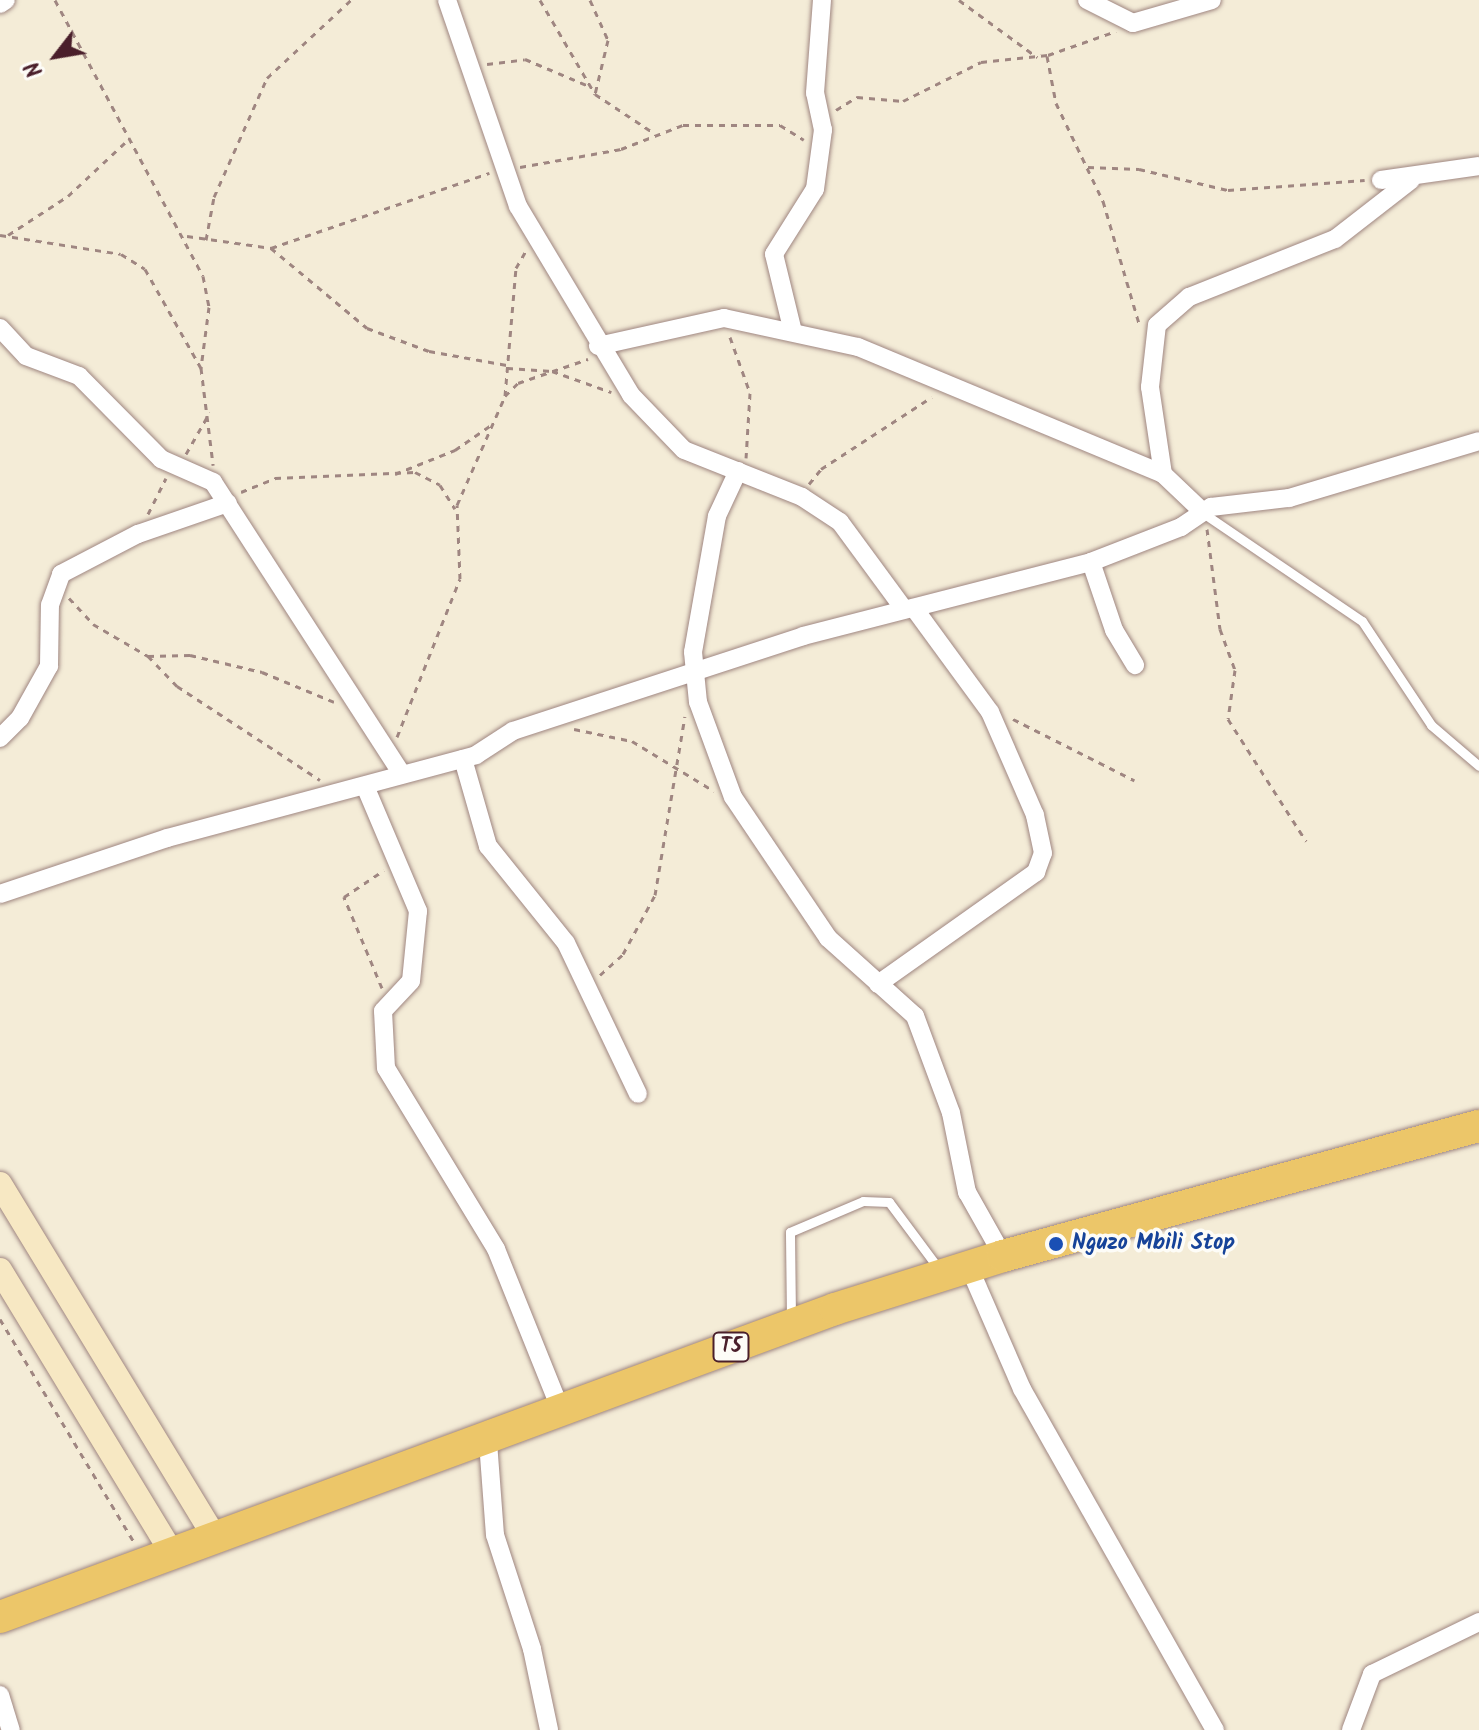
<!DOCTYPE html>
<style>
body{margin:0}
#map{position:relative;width:1479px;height:1730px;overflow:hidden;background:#f4ecd7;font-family:Kalam,sans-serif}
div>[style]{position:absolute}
.path>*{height:3px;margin-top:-1.5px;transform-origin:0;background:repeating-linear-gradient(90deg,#9f8681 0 6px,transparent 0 12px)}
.roads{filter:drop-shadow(0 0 2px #9f8681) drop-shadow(0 0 2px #9f8681)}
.lane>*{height:9px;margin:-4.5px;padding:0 4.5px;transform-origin:4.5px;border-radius:4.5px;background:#fff}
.street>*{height:18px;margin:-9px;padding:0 9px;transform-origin:9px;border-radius:9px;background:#fff}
.secondary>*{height:24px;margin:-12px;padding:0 12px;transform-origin:12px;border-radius:12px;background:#f7e8c3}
.highway>*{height:32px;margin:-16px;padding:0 16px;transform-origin:16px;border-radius:16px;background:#ecc669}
.dots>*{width:22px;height:22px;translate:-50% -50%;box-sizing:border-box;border:4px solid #fdfcf7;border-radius:50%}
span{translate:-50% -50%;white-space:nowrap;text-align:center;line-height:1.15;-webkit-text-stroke:7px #fdfcf7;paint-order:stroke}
.shield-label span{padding:2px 6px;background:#fdfcf7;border:2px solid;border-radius:6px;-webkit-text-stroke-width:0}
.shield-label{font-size:20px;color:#4a1f2b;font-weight:700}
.transit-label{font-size:22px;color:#164399;font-weight:700}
.left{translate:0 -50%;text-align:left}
.north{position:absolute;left:16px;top:16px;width:80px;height:80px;-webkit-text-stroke:6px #fdfcf7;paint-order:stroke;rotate:239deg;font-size:22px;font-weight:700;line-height:32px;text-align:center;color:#4a1f2b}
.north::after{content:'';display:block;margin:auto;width:28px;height:36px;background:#4a1f2b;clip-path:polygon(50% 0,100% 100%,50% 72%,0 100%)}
</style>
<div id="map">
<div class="path">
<i style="left:55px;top:0;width:313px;rotate:61.8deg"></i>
<i style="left:203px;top:276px;width:32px;rotate:79deg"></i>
<i style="left:209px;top:307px;width:62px;rotate:97.5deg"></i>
<i style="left:540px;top:0;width:109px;rotate:59.7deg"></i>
<i style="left:595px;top:94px;width:71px;rotate:33.5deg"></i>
<i style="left:590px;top:0;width:44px;rotate:65.8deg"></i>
<i style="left:608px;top:40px;width:56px;rotate:103.5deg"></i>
<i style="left:959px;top:0;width:97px;rotate:36.2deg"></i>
<i style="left:1047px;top:56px;width:48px;rotate:79.2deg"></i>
<i style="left:1056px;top:103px;width:109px;rotate:64.4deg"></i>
<i style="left:1103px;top:201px;width:127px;rotate:73.6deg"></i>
<i style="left:487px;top:64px;width:38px;rotate:-7deg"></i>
<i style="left:525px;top:59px;width:69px;rotate:22.9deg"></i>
<i style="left:836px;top:110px;width:25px;rotate:-32deg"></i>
<i style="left:857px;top:97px;width:46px;rotate:5deg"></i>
<i style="left:903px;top:101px;width:87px;rotate:-26.6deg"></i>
<i style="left:981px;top:62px;width:67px;rotate:-6deg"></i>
<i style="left:1048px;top:55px;width:72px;rotate:-19.4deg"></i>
<i style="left:520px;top:167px;width:103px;rotate:-10.1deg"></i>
<i style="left:621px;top:149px;width:66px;rotate:-21.2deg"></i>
<i style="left:683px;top:125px;width:97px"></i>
<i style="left:780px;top:125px;width:28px;rotate:32deg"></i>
<i style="left:1088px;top:167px;width:51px;rotate:2.2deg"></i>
<i style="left:1139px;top:169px;width:91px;rotate:13.3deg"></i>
<i style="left:1228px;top:190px;width:137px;rotate:-4.2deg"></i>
<i style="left:0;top:235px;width:122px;rotate:8.9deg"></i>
<i style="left:121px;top:254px;width:28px;rotate:32deg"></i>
<i style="left:145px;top:269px;width:114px;rotate:60.5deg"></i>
<i style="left:201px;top:368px;width:98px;rotate:82.9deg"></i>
<i style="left:8px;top:235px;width:72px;rotate:-33deg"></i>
<i style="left:68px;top:196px;width:85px;rotate:-43.1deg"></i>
<i style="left:187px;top:236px;width:85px;rotate:8.1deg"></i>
<i style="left:271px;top:248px;width:125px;rotate:39.8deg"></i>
<i style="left:367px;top:328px;width:66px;rotate:20.4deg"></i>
<i style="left:429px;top:351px;width:79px;rotate:10.2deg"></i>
<i style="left:206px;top:240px;width:44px;rotate:-79.5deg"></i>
<i style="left:214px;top:197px;width:130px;rotate:-66deg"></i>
<i style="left:267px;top:78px;width:115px;rotate:-42.9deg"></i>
<i style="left:271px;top:248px;width:231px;rotate:-19deg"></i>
<i style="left:730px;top:337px;width:59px;rotate:70.3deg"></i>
<i style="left:750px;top:393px;width:65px;rotate:93.5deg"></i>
<i style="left:507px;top:368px;width:45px;rotate:3.8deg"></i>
<i style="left:552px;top:371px;width:63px;rotate:19.6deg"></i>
<i style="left:505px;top:396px;width:18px;rotate:-45deg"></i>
<i style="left:518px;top:383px;width:74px;rotate:-18.9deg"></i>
<i style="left:186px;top:454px;width:48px;rotate:-60.3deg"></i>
<i style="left:395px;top:474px;width:65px;rotate:-21.8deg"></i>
<i style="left:455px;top:450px;width:47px;rotate:-34.7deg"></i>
<i style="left:809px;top:484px;width:19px;rotate:-51deg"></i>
<i style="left:821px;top:469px;width:132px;rotate:-33deg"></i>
<i style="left:241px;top:492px;width:37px;rotate:-22deg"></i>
<i style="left:275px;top:478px;width:140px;rotate:-2.5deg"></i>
<i style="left:415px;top:472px;width:28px;rotate:27deg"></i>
<i style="left:440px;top:485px;width:28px;rotate:58deg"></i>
<i style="left:148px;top:514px;width:40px;rotate:-63.4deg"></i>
<i style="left:1207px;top:529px;width:101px;rotate:82.6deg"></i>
<i style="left:1220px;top:629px;width:44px;rotate:69.9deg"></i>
<i style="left:1235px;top:670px;width:49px;rotate:98.1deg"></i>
<i style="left:1228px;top:719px;width:145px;rotate:57.4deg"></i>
<i style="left:69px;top:598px;width:35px;rotate:47deg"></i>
<i style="left:93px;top:624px;width:64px;rotate:30.2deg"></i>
<i style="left:148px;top:656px;width:42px;rotate:-1.4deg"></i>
<i style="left:190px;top:655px;width:74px;rotate:13.3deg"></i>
<i style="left:262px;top:672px;width:78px;rotate:22.6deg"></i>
<i style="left:148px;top:656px;width:42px;rotate:46deg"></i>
<i style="left:177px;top:686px;width:171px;rotate:33.3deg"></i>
<i style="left:1013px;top:719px;width:136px;rotate:26.8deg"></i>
<i style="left:574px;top:729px;width:59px;rotate:11.7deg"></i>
<i style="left:632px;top:741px;width:96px;rotate:31.4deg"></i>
<i style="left:397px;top:737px;width:170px;rotate:-68.3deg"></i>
<i style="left:460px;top:579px;width:74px;rotate:-92.3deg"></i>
<i style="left:457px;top:505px;width:119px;rotate:-66.2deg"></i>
<i style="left:505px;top:396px;width:128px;rotate:-85.1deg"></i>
<i style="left:516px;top:268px;width:22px;rotate:-60deg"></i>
<i style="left:600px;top:975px;width:31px;rotate:-42deg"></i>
<i style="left:623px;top:954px;width:67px;rotate:-61.5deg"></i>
<i style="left:655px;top:895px;width:181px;rotate:-80.5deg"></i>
<i style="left:382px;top:988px;width:99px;rotate:-112.7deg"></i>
<i style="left:344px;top:897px;width:48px;rotate:-34deg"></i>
<i style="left:0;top:1319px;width:260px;rotate:59deg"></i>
</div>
<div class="roads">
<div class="lane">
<i style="left:1203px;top:513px;width:192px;rotate:34.2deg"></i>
<i style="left:1362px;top:621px;width:125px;rotate:56.4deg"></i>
<i style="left:1431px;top:725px;width:63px;rotate:40.5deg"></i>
<i style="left:791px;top:1317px;width:85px;rotate:-90.7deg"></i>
<i style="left:790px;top:1232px;width:79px;rotate:-23deg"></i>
<i style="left:863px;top:1201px;width:26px;rotate:2deg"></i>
<i style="left:889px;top:1202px;width:84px;rotate:53.3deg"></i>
</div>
<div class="street">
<i style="left:447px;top:0;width:218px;rotate:71deg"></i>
<i style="left:518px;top:206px;width:220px;rotate:59.1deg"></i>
<i style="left:631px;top:395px;width:76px;rotate:46.1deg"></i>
<i style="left:684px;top:450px;width:127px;rotate:21.7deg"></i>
<i style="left:802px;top:497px;width:45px;rotate:33.3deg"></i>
<i style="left:840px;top:522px;width:108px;rotate:53.7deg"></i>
<i style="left:1087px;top:0;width:51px;rotate:26.6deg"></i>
<i style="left:1133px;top:23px;width:82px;rotate:-16.2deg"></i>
<i style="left:0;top:4px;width:7px;rotate:-34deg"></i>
<i style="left:1381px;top:180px;width:99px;rotate:-8.1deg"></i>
<i style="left:0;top:328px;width:38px;rotate:47deg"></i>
<i style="left:26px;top:356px;width:57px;rotate:20.7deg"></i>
<i style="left:79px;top:376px;width:117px;rotate:45.3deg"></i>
<i style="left:161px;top:459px;width:57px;rotate:23.9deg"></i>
<i style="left:213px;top:482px;width:346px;rotate:57.1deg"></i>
<i style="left:793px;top:332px;width:80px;rotate:-103.7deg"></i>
<i style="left:774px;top:254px;width:77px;rotate:-57.8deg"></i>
<i style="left:815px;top:189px;width:60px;rotate:-82.3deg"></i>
<i style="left:823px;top:130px;width:38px;rotate:-102deg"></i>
<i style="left:815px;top:93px;width:93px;rotate:-85.7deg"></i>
<i style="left:598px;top:346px;width:129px;rotate:-12.5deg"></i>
<i style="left:724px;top:318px;width:137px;rotate:12.2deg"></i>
<i style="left:858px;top:347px;width:330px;rotate:22.6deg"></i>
<i style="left:1163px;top:474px;width:54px;rotate:43.5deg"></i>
<i style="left:738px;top:471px;width:50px;rotate:115deg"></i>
<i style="left:717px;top:516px;width:138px;rotate:100deg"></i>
<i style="left:693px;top:652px;width:50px;rotate:84.3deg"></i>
<i style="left:698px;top:702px;width:101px;rotate:69.8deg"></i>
<i style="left:733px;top:797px;width:170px;rotate:56deg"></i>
<i style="left:828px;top:938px;width:117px;rotate:41.9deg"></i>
<i style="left:915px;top:1016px;width:103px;rotate:69.6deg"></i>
<i style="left:951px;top:1113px;width:81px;rotate:78.6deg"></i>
<i style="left:967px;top:1192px;width:73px;rotate:60.6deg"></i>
<i style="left:1163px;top:474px;width:88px;rotate:-98.5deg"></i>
<i style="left:1150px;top:387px;width:62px;rotate:-83.6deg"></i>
<i style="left:1157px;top:325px;width:43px;rotate:-41.2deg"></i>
<i style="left:1189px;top:297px;width:157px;rotate:-21.7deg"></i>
<i style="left:1335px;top:239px;width:96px;rotate:-37.8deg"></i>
<i style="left:1091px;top:562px;width:72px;rotate:71.3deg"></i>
<i style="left:1114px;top:630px;width:41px;rotate:59deg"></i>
<i style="left:0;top:738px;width:28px;rotate:-45deg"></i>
<i style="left:20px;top:718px;width:60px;rotate:-60.9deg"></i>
<i style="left:49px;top:666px;width:61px;rotate:-89.1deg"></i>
<i style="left:50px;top:605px;width:33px;rotate:-70deg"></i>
<i style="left:61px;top:574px;width:87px;rotate:-27.5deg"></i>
<i style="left:138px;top:534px;width:95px;rotate:-19deg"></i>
<i style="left:463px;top:759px;width:91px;rotate:74deg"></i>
<i style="left:488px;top:846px;width:124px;rotate:51.2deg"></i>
<i style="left:566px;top:943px;width:167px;rotate:64.5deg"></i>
<i style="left:365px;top:786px;width:136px;rotate:67deg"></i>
<i style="left:418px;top:911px;width:70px;rotate:95.7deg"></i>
<i style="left:411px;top:981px;width:41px;rotate:133deg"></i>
<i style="left:383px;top:1011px;width:57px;rotate:87deg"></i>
<i style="left:386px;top:1068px;width:212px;rotate:58.7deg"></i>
<i style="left:496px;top:1249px;width:171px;rotate:68.1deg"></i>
<i style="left:0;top:894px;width:176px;rotate:-18.5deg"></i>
<i style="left:167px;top:838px;width:320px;rotate:-15deg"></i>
<i style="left:476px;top:755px;width:44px;rotate:-33deg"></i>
<i style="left:513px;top:731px;width:305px;rotate:-18.1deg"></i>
<i style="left:803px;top:636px;width:297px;rotate:-14.4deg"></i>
<i style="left:1091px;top:562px;width:97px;rotate:-21.3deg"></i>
<i style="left:1181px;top:527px;width:36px;rotate:-34deg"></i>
<i style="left:1211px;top:507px;width:79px;rotate:-6.6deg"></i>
<i style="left:1289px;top:498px;width:198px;rotate:-16.7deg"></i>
<i style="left:878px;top:984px;width:194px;rotate:-35.3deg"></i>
<i style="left:1036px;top:872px;width:20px;rotate:-70deg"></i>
<i style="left:1043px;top:853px;width:39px;rotate:-102deg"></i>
<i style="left:1035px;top:815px;width:112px;rotate:-113.6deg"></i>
<i style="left:990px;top:712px;width:129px;rotate:-126.2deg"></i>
<i style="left:969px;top:1267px;width:133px;rotate:66.5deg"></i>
<i style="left:1022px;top:1389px;width:392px;rotate:60.5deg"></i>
<i style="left:488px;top:1442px;width:93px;rotate:85.7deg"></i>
<i style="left:495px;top:1535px;width:120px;rotate:72deg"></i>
<i style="left:532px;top:1649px;width:83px;rotate:78.1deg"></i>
<i style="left:0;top:1695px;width:37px;rotate:73deg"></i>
<i style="left:1351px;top:1730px;width:60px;rotate:-69.4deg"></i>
<i style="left:1372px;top:1674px;width:119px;rotate:-25.9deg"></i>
</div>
<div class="secondary">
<i style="left:0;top:1184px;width:411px;rotate:58.7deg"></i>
<i style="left:0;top:1270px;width:329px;rotate:58.7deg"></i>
</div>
<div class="highway">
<i style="left:0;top:1617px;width:890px;rotate:-20.25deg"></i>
<i style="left:835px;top:1309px;width:176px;rotate:-17.5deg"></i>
<i style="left:1003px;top:1256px;width:493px;rotate:-15.3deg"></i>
</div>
</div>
<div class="dots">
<i style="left:1056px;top:1244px;background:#1a4fb4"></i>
</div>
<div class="shield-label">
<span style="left:731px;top:1347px">T5</span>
</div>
<div class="transit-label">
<span class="left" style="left:1072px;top:1244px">Nguzo Mbili Stop</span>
</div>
<div class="north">N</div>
</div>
